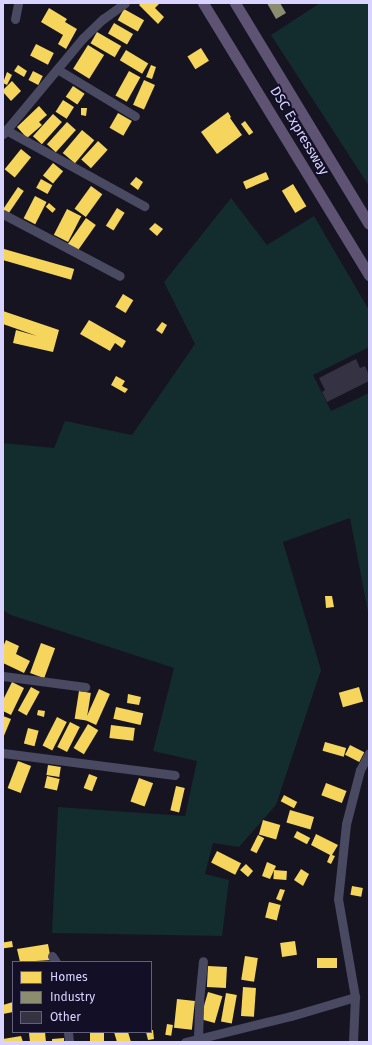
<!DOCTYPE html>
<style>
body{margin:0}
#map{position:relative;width:372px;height:1045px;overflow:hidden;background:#161421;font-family:"Fira Sans",sans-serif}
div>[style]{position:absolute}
.green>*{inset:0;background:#132c2d}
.homes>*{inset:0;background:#f6d55c;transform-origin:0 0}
.industry>*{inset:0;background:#8c8c6e}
.building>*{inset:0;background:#343243}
.minor>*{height:9px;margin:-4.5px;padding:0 4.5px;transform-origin:4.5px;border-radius:4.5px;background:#4a4962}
.major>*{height:11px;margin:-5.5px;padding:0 5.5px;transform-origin:5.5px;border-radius:5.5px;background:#5e5373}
span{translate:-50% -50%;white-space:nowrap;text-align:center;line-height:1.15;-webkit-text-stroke:4px #130f26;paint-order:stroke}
.street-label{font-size:14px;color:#d9d4ff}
.frame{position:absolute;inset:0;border:4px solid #d9d4ff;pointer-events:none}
.legend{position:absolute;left:12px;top:961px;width:140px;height:72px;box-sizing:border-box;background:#130f26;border:1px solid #625e7d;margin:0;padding:5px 7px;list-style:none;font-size:12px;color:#d9d4ff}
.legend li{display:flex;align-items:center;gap:8px;height:20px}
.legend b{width:20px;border:1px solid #625e7d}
</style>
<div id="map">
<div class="green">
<i style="clip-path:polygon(320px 3px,369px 3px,369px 186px,271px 35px)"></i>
<i style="clip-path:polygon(231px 198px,267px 245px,314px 216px,369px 310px,369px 347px,313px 375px,331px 411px,369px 393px,369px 617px,350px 518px,283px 542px,321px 670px,276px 805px,239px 847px,213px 843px,205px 874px,229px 880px,222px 936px,52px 933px,58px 807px,185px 816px,197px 761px,153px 751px,174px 668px,11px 615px,3px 610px,3px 443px,54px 448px,65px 421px,132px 435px,195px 344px,164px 282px)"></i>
</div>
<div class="homes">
<i style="clip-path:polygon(141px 3px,158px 3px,159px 4px,155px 8px,164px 17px,158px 24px,139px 5px)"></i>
<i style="clip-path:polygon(49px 8px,67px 19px,65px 22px,77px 29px,66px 49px,58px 44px,63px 35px,41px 22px)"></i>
<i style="left:124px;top:9px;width:23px;height:13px;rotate:29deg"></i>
<i style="left:114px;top:23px;width:22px;height:12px;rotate:30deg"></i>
<i style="left:97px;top:32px;width:28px;height:13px;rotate:30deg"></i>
<i style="left:36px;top:44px;width:20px;height:13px;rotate:27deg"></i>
<i style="left:88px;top:45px;width:19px;height:28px;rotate:32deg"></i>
<i style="left:201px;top:48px;width:15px;height:16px;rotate:58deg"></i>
<i style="left:126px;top:50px;width:26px;height:12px;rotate:31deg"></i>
<i style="clip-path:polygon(18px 65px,27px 71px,24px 77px,14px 71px)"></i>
<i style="clip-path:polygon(151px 65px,156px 67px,152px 79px,146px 77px)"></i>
<i style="left:33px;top:71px;width:11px;height:10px;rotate:27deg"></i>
<i style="left:129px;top:71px;width:13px;height:28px;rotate:29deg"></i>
<i style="clip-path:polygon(7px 72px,12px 75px,7px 85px,3px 83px)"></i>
<i style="left:144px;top:80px;width:12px;height:27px;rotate:24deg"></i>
<i style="clip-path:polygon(12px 81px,21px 91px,11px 101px,3px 92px,3px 90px)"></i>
<i style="left:73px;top:86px;width:14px;height:13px;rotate:34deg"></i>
<i style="left:63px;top:100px;width:13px;height:14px;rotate:32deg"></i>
<i style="clip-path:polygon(39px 106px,47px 115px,39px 122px,42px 125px,27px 138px,17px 127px)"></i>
<i style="clip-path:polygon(81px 108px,87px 108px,86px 116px,81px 115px)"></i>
<i style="clip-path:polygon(228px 112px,231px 117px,230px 118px,242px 135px,217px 154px,201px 132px)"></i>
<i style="left:118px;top:113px;width:16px;height:17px;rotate:30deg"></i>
<i style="left:53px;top:114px;width:12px;height:30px;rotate:42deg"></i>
<i style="left:245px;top:121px;width:14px;height:5px;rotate:54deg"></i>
<i style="left:67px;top:122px;width:12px;height:30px;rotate:42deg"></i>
<i style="left:82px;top:130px;width:16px;height:30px;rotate:40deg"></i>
<i style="left:98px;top:141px;width:13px;height:25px;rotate:42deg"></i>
<i style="left:21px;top:149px;width:13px;height:26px;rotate:39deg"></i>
<i style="left:53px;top:163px;width:13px;height:16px;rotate:39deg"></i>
<i style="left:266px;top:172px;width:8px;height:25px;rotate:67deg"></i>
<i style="clip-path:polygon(136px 177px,143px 182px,138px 190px,130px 184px)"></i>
<i style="left:41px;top:179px;width:13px;height:10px;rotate:29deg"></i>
<i style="left:293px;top:184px;width:26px;height:13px;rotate:59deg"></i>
<i style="left:91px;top:186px;width:14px;height:28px;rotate:36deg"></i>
<i style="left:18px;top:187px;width:7px;height:27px;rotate:34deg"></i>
<i style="left:35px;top:196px;width:13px;height:25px;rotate:27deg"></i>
<i style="left:49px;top:203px;width:9px;height:5px;rotate:41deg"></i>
<i style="left:117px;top:208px;width:9px;height:21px;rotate:32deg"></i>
<i style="left:67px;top:209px;width:16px;height:29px;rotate:27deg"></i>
<i style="left:86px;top:218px;width:12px;height:32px;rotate:35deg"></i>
<i style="clip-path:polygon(155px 223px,163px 229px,157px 236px,149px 229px)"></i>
<i style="left:4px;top:249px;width:73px;height:11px;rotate:16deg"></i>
<i style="left:123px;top:294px;width:12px;height:15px;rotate:31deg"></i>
<i style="clip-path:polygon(3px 311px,59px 330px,53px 352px,13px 343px,16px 330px,37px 336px,3px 324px)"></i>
<i style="clip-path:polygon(89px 320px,126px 341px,122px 348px,115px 343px,110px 351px,80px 334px)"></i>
<i style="clip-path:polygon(162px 322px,167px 325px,162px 334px,156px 330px)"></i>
<i style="clip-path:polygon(116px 376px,125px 381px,122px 386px,128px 389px,125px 393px,111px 385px)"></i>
<i style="clip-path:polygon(325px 596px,332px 596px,334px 607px,326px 608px)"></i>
<i style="clip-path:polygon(6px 640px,19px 646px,16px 654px,30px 661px,24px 673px,3px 663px,3px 647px)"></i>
<i style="left:41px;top:643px;width:15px;height:32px;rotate:20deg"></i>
<i style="clip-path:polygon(12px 682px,24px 688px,11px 715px,3px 711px,3px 700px)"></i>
<i style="left:31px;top:687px;width:10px;height:27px;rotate:29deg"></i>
<i style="left:359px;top:687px;width:15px;height:21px;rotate:74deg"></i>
<i style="left:99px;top:689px;width:12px;height:34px;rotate:24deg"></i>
<i style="left:79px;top:691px;width:12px;height:28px;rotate:9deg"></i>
<i style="clip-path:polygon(128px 694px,141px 697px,139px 705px,127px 703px)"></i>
<i style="left:116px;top:707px;width:28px;height:12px;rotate:13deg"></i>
<i style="clip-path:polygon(38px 710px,45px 711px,44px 717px,37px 715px)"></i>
<i style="clip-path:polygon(3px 716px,11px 719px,3px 738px)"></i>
<i style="left:57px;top:717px;width:11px;height:32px;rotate:27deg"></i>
<i style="left:70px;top:722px;width:11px;height:28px;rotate:27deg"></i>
<i style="left:88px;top:724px;width:12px;height:28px;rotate:31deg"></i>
<i style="left:111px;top:725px;width:24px;height:13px;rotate:7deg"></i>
<i style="left:28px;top:728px;width:11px;height:16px;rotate:15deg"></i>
<i style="left:325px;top:742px;width:22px;height:9px;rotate:16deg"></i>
<i style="left:350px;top:745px;width:16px;height:11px;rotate:27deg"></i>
<i style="left:18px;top:761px;width:14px;height:29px;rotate:21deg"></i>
<i style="left:48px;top:765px;width:13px;height:10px;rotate:9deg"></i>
<i style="left:89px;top:774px;width:9px;height:15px;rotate:21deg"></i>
<i style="left:47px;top:776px;width:13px;height:12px;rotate:13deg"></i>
<i style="left:139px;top:778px;width:15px;height:25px;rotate:20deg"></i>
<i style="left:326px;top:783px;width:22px;height:13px;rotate:21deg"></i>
<i style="left:176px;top:786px;width:9px;height:25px;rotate:13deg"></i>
<i style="left:284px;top:795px;width:15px;height:7px;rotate:28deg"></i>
<i style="left:290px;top:810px;width:25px;height:13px;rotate:16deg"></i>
<i style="left:263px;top:820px;width:18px;height:15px;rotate:16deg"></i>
<i style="left:297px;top:831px;width:15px;height:7px;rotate:28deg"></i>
<i style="clip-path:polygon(316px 834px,338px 845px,332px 855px,335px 856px,331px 864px,327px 862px,330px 855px,311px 845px)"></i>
<i style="left:258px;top:835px;width:7px;height:17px;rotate:27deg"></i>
<i style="left:217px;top:851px;width:27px;height:13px;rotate:27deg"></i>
<i style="clip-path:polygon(267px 862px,276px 866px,270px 879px,262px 876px)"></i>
<i style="clip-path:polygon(246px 864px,253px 871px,248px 877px,240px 870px)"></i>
<i style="clip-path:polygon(301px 869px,309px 874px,303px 886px,294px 880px)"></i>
<i style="left:274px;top:870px;width:13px;height:9px;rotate:4deg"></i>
<i style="left:352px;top:886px;width:11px;height:9px;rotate:10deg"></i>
<i style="clip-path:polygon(280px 889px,285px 890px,281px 901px,276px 899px)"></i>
<i style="left:269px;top:902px;width:12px;height:16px;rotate:14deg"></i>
<i style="left:12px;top:941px;width:6px;height:9px;rotate:81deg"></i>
<i style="left:295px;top:941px;width:14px;height:15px;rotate:82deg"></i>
<i style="clip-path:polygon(48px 944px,51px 960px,20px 962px,17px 949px)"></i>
<i style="left:245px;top:956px;width:13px;height:24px;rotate:9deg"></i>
<i style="left:337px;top:958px;width:10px;height:20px;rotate:90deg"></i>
<i style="left:208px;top:966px;width:19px;height:21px;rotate:3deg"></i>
<i style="left:243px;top:987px;width:13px;height:29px;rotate:4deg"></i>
<i style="left:208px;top:992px;width:15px;height:28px;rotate:16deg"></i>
<i style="left:226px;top:993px;width:11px;height:29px;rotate:10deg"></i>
<i style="left:177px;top:999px;width:18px;height:29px;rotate:6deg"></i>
<i style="clip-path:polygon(13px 1002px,13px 1012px,3px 1014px,3px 1005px)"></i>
<i style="left:167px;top:1024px;width:6px;height:11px;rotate:9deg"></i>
<i style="clip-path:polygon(151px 1030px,153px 1030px,154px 1039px,148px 1040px,146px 1032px,151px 1032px)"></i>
<i style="clip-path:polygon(45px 1032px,46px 1042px,30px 1042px,29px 1033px)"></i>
<i style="left:90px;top:1032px;width:14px;height:10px"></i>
<i style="clip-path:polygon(114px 1032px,128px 1032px,131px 1042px,117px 1042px)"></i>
<i style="clip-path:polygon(21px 1036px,23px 1042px,3px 1042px,3px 1039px)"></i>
<i style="clip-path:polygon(64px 1038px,64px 1042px,52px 1042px,52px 1039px)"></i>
</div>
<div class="industry">
<i style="clip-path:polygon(267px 3px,280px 3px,286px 13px,276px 19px)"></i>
</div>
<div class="building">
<i style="clip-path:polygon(356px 359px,360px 368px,365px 366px,369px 375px,369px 381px,327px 402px,322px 392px,325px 390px,319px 378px)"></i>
</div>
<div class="minor">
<i style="left:15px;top:19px;width:16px;rotate:-79deg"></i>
<i style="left:57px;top:69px;width:91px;rotate:31.1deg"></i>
<i style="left:6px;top:130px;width:158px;rotate:28.8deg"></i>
<i style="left:3px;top:134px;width:125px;rotate:-50.2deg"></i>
<i style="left:83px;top:38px;width:28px;rotate:-44deg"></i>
<i style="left:103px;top:19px;width:27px;rotate:-36deg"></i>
<i style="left:3px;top:214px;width:132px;rotate:27.9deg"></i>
<i style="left:3px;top:676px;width:83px;rotate:7.6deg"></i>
<i style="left:3px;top:753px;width:173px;rotate:7.3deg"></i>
<i style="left:52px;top:956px;width:7px;rotate:56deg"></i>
<i style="left:68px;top:1032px;width:10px;rotate:84deg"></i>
<i style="left:198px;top:1038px;width:37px;rotate:-88deg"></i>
<i style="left:199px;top:1001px;width:40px;rotate:-84.3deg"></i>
<i style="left:185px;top:1042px;width:109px;rotate:-13.8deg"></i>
<i style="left:291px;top:1016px;width:67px;rotate:-16.5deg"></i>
<i style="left:353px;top:1042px;width:45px;rotate:-87.5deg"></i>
<i style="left:355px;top:997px;width:99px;rotate:-99.8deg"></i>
<i style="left:338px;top:899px;width:75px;rotate:-83.9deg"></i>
<i style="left:346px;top:824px;width:56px;rotate:-75.5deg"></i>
<i style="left:360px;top:770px;width:19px;rotate:-62deg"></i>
</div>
<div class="major">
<i style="left:203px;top:3px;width:319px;rotate:58.6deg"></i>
<i style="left:235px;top:3px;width:258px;rotate:58.8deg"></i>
</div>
<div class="street-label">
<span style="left:299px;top:131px;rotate:59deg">DSC Expressway</span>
</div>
<div class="frame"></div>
<ul class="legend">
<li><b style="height:11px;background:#f6d55c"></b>Homes</li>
<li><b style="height:11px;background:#8c8c6e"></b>Industry</li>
<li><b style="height:11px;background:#343243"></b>Other</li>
</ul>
</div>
